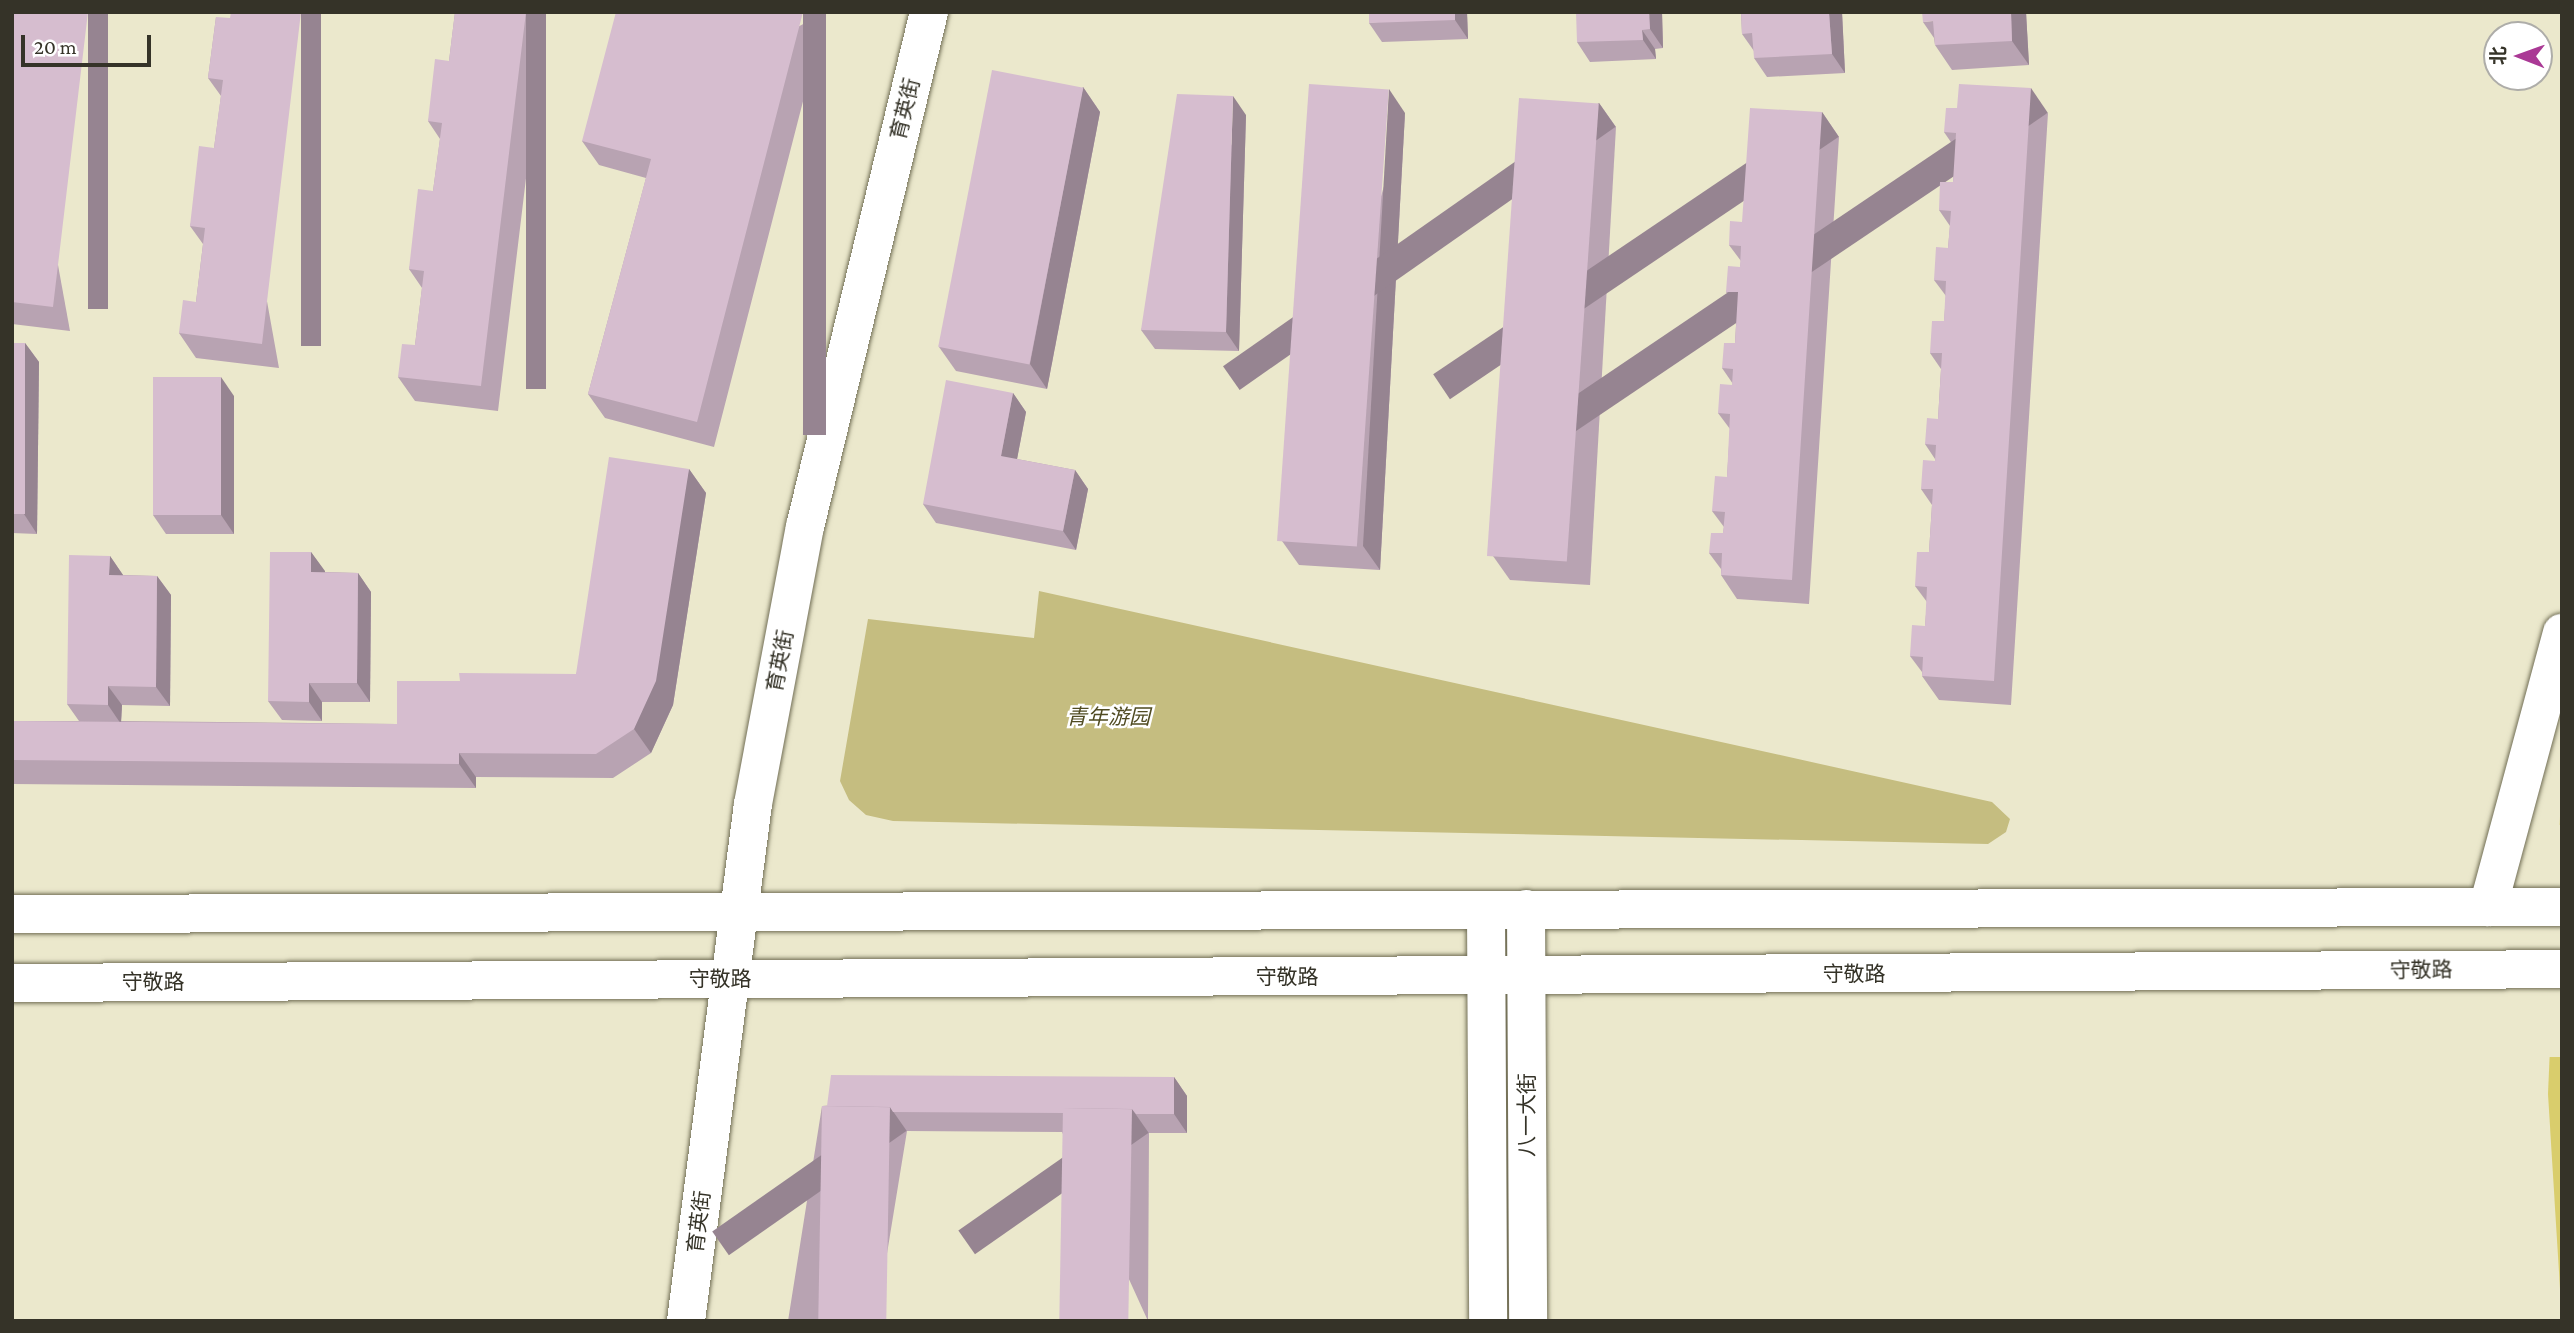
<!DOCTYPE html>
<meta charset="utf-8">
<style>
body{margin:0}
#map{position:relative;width:2574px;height:1333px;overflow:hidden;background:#ebe8cc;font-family:"Crimson Pro","Noto Sans SC",serif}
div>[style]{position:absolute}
.green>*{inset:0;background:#c5bd80}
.water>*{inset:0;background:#d9cd6c}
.pier>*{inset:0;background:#ebe8cc}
.roads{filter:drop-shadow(0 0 2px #716e55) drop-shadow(0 0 2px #716e55)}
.street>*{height:38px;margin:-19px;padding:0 19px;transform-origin:19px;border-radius:19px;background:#fff}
.secondary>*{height:38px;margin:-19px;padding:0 19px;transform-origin:19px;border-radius:19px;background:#fff}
.wall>*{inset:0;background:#b8a3b2}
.shaded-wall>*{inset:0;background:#968491;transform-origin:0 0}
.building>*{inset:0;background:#d6bdcf;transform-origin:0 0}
span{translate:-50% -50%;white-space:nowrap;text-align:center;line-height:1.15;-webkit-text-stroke:5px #fff;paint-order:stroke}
.street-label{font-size:21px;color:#353328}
.park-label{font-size:21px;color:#504b22;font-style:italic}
.frame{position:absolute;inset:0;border:14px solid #353328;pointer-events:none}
.north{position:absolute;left:2483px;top:21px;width:70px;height:70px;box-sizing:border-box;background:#fff;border:2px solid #aeada9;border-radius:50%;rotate:271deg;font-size:19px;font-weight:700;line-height:28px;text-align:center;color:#353328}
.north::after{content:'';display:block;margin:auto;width:24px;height:32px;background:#aa3995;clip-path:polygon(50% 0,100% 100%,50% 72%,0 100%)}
.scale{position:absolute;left:21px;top:35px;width:130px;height:32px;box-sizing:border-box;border:4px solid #353328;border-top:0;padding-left:9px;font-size:21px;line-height:24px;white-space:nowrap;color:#353328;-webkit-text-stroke:5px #fff;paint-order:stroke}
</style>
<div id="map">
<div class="green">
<i style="clip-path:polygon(1039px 591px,1992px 802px,2010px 819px,2006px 832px,1988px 844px,893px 821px,866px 815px,849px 800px,840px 781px,868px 619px,1034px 638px)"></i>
</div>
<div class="water">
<i style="clip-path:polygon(2562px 771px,2562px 1321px,2548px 1094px)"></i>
</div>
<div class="pier">
<i style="clip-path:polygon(2553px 825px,2562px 825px,2562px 1057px,2546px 1057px)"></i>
</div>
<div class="roads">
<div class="street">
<i style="left:2488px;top:907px;width:284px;rotate:-74.9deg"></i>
<i style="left:686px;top:1321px;width:521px;rotate:-82.62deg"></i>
<i style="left:753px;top:804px;width:282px;rotate:-79.4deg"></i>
<i style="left:805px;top:527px;width:530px;rotate:-76.46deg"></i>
</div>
<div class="secondary">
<i style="left:1526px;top:909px;width:412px;rotate:89.7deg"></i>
<i style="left:1486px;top:910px;width:411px;rotate:89.7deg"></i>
<i style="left:12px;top:914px;width:2550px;rotate:-0.16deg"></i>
<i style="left:12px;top:983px;width:2550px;rotate:-0.31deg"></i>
</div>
</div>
<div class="wall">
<i style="clip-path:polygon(12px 12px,70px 331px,12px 324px)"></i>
<i style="clip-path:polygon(455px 12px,546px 12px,498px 411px,415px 401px,398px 377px,415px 345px,422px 288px,409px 269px,433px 191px,440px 139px,428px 121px,449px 61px)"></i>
<i style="clip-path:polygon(826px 12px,714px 447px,605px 418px,588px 394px,646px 178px,599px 165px,582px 141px)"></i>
<i style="clip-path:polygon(1467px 12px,1468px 39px,1382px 42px,1369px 23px)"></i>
<i style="clip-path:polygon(1662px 12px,1663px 48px,1655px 49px,1656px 59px,1590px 62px,1577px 42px)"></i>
<i style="clip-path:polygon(1741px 12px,1842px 12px,1845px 73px,1767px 77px,1754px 58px,1754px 51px,1742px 34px)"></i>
<i style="clip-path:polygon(2026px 12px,2029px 65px,1952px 70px,1935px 45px,1934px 38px,1923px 22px)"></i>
<i style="clip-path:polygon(216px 17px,279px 368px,196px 358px,179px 333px,196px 302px,203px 244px,190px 226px,214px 148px,221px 96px,208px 78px)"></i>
<i style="clip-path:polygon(1083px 87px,1100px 112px,1047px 389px,956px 371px,939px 347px)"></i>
<i style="clip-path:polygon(1599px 103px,1616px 127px,1590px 585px,1510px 580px,1493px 556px)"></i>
<i style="clip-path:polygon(1822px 112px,1839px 137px,1809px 604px,1737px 599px,1721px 575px,1721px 569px,1709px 553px,1723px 533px,1724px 527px,1712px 511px,1727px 477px,1730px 429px,1718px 413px,1733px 384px,1722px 368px,1735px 343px,1737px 308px,1726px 292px,1740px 267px,1741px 261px,1729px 245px,1742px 222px)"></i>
<i style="clip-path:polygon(1405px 113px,1380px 570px,1299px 565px,1282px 541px)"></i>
<i style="clip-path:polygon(2048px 113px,2011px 705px,1939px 700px,1922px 676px,1922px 672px,1910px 656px,1925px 626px,1927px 602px,1915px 586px,1929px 552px,1932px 505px,1921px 489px,1935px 461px,1935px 459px,1925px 444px,1938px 419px,1941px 369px,1930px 353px,1944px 321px,1946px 296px,1934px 280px,1948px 248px,1950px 226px,1939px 210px,1953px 182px,1955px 148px,1944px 132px)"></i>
<i style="clip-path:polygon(1246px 115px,1239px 351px,1155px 349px,1141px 330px)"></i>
<i style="clip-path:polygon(12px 343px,25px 343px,39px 362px,37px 534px,12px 533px)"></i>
<i style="clip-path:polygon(1013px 393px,1026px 412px,1017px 459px,1075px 470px,1088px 489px,1076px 550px,936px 523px,923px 504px)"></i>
<i style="clip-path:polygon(234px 396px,234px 534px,166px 534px,153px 515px)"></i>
<i style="clip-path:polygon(689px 469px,706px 493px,673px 705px,651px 753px,613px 778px,476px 777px,476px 788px,12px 784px,12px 721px,79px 721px,67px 704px,110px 556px,123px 575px,157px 576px,171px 595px,170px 706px,122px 705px,121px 721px,397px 724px,460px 681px,576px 674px)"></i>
<i style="clip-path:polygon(311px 552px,325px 572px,358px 573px,371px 592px,370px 702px,322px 702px,322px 721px,282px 720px,268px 701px)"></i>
<i style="clip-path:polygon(1174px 1077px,1187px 1096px,1187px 1133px,1149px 1133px,1148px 1321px,1062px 1132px,907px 1131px,876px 1321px,788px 1321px,822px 1106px)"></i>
</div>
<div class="shaded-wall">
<i style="left:88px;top:12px;width:20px;height:297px"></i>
<i style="left:301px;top:12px;width:20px;height:334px"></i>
<i style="left:526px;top:12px;width:20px;height:377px"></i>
<i style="left:803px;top:12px;width:23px;height:423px"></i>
<i style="clip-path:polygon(1455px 12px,1467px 12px,1468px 39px,1455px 20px)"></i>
<i style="clip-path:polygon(1649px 12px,1662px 12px,1663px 48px,1650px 29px)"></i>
<i style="clip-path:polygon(1829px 12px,1842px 12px,1845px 73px,1832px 54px)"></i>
<i style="clip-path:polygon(2011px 12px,2026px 12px,2029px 65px,2012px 41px)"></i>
<i style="clip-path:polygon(1642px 30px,1655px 49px,1656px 59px,1643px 40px)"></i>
<i style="clip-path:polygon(1083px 87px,1100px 112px,1047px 389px,1030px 364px)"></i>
<i style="left:2031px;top:88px;width:30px;height:594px;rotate:56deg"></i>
<i style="clip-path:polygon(1389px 89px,1405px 113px,1380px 570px,1363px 546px)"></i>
<i style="clip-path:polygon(1233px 96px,1246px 115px,1239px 351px,1226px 332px)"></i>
<i style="left:1599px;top:103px;width:29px;height:459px;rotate:55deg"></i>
<i style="left:1822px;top:112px;width:30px;height:469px;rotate:56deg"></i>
<i style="clip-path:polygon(25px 343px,39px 362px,37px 534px,24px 514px)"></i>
<i style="clip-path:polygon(221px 377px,234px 396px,234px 534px,221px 515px)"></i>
<i style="clip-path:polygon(1013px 393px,1026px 412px,1014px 475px,1001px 456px)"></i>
<i style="clip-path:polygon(689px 469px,706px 493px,673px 705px,651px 753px,634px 729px)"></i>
<i style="clip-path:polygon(1075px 470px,1088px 489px,1076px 550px,1063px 531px)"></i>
<i style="clip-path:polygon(311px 552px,325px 571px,324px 591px,311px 572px)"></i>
<i style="clip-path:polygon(110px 556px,123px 575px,123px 594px,109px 575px)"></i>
<i style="clip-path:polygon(358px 573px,371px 592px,370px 702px,357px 683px)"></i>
<i style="clip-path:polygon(157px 576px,171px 595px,170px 706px,156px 687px)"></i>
<i style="clip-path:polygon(309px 683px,322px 702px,322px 721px,309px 702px)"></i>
<i style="clip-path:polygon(108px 686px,122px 705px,121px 724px,108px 705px)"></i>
<i style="clip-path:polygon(459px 753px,476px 777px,476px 788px,459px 764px)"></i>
<i style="clip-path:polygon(1174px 1077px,1187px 1096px,1187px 1133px,1174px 1114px)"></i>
<i style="left:890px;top:1107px;width:29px;height:217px;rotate:55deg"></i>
<i style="left:1132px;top:1109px;width:29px;height:212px;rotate:55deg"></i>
</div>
<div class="building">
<i style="clip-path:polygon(12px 12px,88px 12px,53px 307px,12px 302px,12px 57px,14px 43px,12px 43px)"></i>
<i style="clip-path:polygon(231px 12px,301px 12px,262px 344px,179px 333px,183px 300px,196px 302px,205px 228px,190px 226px,199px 146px,214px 148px,223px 80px,208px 78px,216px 17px,230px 18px)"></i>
<i style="clip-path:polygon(455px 12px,526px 12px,481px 386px,398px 377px,402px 344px,415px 345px,424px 271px,409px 269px,418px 189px,433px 191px,442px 123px,428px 121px,435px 59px,449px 61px)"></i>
<i style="clip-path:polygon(616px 12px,803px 12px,697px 422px,588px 394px,651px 159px,582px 141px)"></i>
<i style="clip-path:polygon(1369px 12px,1455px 12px,1455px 20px,1369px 23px)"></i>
<i style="clip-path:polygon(1576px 12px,1649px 12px,1650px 29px,1642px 30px,1643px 40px,1577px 42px)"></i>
<i style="clip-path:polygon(1741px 12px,1829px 12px,1832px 54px,1754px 58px,1752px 33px,1742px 34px)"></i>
<i style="clip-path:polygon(1922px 12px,2011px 12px,2012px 41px,1935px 45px,1933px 21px,1923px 22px)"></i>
<i style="left:992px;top:70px;width:93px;height:282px;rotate:11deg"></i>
<i style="left:1309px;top:84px;width:80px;height:458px;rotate:4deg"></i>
<i style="clip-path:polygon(1959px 84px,2031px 88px,1994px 681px,1922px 676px,1923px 657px,1910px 656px,1912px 625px,1925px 626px,1927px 587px,1915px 586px,1917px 552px,1929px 552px,1933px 489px,1921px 489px,1923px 460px,1935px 461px,1936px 445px,1925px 444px,1927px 418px,1938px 419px,1942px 353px,1930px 353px,1932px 321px,1944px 321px,1946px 281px,1934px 280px,1936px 247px,1948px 248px,1951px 211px,1939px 210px,1940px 182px,1953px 182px,1956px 133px,1944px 132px,1946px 108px,1957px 108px)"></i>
<i style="clip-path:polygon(1177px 94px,1233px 96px,1226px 332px,1141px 330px)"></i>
<i style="left:1519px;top:98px;width:80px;height:459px;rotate:4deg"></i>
<i style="clip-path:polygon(1750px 108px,1822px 112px,1792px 580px,1721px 575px,1722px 553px,1709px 553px,1711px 533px,1723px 533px,1725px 512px,1712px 511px,1715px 476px,1727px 477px,1730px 414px,1718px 413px,1720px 384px,1732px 385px,1733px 369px,1722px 368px,1724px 343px,1735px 343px,1738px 292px,1726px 292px,1728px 266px,1740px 267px,1741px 246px,1729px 245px,1730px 221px,1742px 222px)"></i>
<i style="left:12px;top:343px;width:13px;height:171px"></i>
<i style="left:153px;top:377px;width:68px;height:138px"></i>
<i style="clip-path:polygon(946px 380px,1013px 393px,1001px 456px,1075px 470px,1063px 531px,923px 504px)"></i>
<i style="clip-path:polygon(609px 457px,689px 469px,656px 681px,634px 729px,596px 754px,459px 753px,459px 764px,12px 760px,12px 721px,397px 724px,397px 681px,460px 681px,459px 673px,576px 674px)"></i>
<i style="clip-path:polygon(270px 552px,311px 552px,311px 572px,358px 573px,357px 683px,309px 683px,309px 702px,268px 701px)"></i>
<i style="clip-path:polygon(69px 555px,110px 556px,109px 575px,157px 576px,156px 687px,108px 686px,108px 705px,67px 704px)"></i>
<i style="clip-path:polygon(831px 1075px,1174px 1077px,1174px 1114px,1136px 1114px,1132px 1109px,1063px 1108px,1063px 1113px,893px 1112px,890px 1107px,827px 1106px)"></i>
<i style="left:822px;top:1106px;width:68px;height:218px;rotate:1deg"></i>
<i style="left:1063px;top:1108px;width:69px;height:213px;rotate:1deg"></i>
</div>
<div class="street-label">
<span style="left:905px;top:109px;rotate:-76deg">育英街</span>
<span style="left:780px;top:661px;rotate:-79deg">育英街</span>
<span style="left:2421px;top:970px;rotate:-1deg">守敬路</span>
<span style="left:1854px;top:974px">守敬路</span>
<span style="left:1287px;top:977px">守敬路</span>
<span style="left:720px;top:979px">守敬路</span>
<span style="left:153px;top:982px">守敬路</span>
<span style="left:1527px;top:1115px;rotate:-90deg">八一大街</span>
<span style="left:699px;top:1222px;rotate:-83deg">育英街</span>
</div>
<div class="park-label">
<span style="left:1108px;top:717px">青年游园</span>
</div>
<div class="frame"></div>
<div class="north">北</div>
<div class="scale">20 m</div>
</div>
